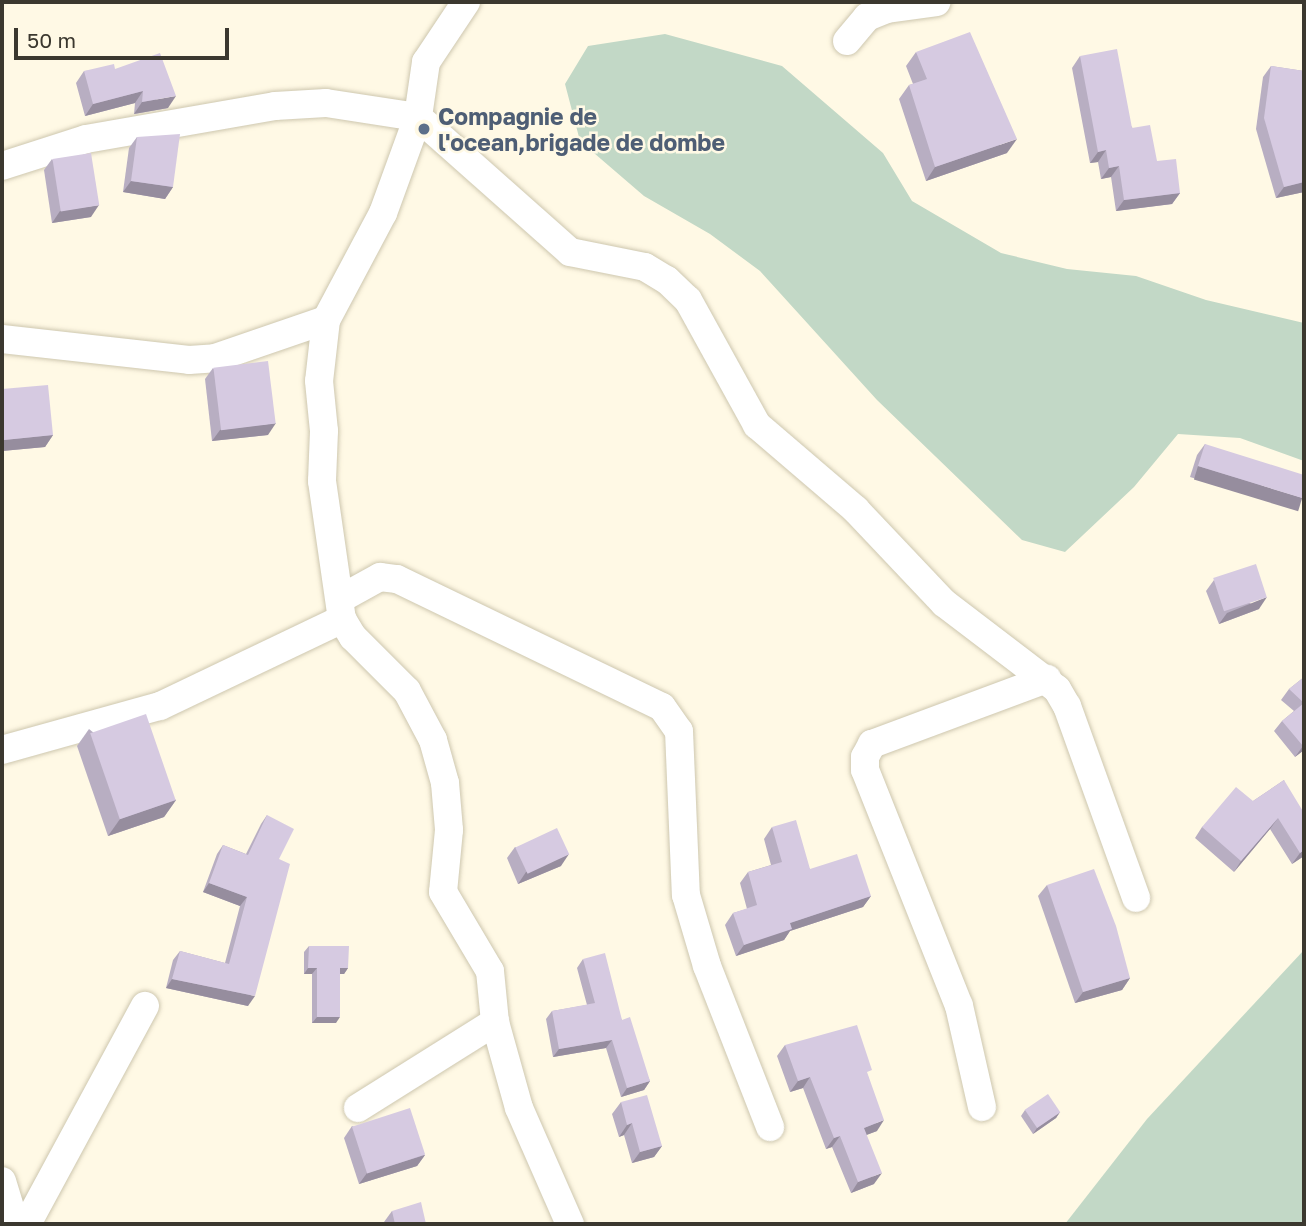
<!DOCTYPE html>
<style>
body{margin:0}
#map{position:relative;width:1306px;height:1226px;overflow:hidden;background:#fff9e5;font-family:"Golos Text",sans-serif}
div>[style]{position:absolute}
.green>*{inset:0;background:#c2d8c6}
.roads{filter:drop-shadow(0 0 2px #cec7af) drop-shadow(0 0 2px #cec7af)}
.minor>*{height:28px;margin:-14px;padding:0 14px;transform-origin:14px;border-radius:14px;background:#fff}
.wall>*{inset:0;background:#b8aec2}
.shaded-wall>*{inset:0;background:#968d9e;transform-origin:0 0}
.building>*{inset:0;background:#d6cae1;transform-origin:0 0}
.dots>*{width:19px;height:19px;translate:-50% -50%;box-sizing:border-box;border:4px solid #fff9e5;border-radius:50%}
span{translate:-50% -50%;white-space:nowrap;text-align:center;line-height:1.15;-webkit-text-stroke:5px #fff9e5;paint-order:stroke}
.service-label{font-size:23px;color:#4e5e75;font-weight:700}
.left{translate:0 -50%;text-align:left}
.frame{position:absolute;inset:0;border:4px solid #3b382f;pointer-events:none}
.scale{position:absolute;left:14px;top:28px;width:215px;height:32px;box-sizing:border-box;border:4px solid #3b382f;border-top:0;padding-left:9px;font-size:21px;line-height:24px;white-space:nowrap;color:#3b382f;-webkit-text-stroke:5px #fff9e5;paint-order:stroke}
</style>
<div id="map">
<div class="green">
<i style="clip-path:polygon(665px 34px,782px 66px,883px 153px,912px 201px,1001px 253px,1067px 269px,1136px 276px,1206px 300px,1304px 323px,1304px 461px,1240px 438px,1178px 434px,1134px 487px,1065px 552px,1022px 540px,877px 400px,760px 271px,710px 234px,644px 196px,580px 141px,565px 84px,588px 46px)"></i>
<i style="clip-path:polygon(1304px 950px,1304px 1224px,1065px 1224px,1147px 1119px)"></i>
</div>
<div class="roads">
<div class="minor">
<i style="left:466px;top:2px;width:72px;rotate:123.7deg"></i>
<i style="left:426px;top:62px;width:56px;rotate:98.3deg"></i>
<i style="left:418px;top:117px;width:102px;rotate:110deg"></i>
<i style="left:383px;top:213px;width:121px;rotate:118deg"></i>
<i style="left:326px;top:320px;width:61px;rotate:96.5deg"></i>
<i style="left:319px;top:381px;width:50px;rotate:84.3deg"></i>
<i style="left:324px;top:431px;width:50px;rotate:92.3deg"></i>
<i style="left:322px;top:481px;width:139px;rotate:81.8deg"></i>
<i style="left:342px;top:619px;width:21px;rotate:59deg"></i>
<i style="left:353px;top:637px;width:76px;rotate:45deg"></i>
<i style="left:407px;top:691px;width:55px;rotate:62deg"></i>
<i style="left:433px;top:740px;width:45px;rotate:74.4deg"></i>
<i style="left:445px;top:783px;width:47px;rotate:85.1deg"></i>
<i style="left:449px;top:830px;width:62px;rotate:95.5deg"></i>
<i style="left:443px;top:892px;width:92px;rotate:59.3deg"></i>
<i style="left:490px;top:971px;width:51px;rotate:84.4deg"></i>
<i style="left:495px;top:1022px;width:89px;rotate:74.4deg"></i>
<i style="left:519px;top:1108px;width:127px;rotate:66.3deg"></i>
<i style="left:847px;top:41px;width:31px;rotate:-50deg"></i>
<i style="left:867px;top:17px;width:22px;rotate:-22deg"></i>
<i style="left:887px;top:9px;width:50px;rotate:-8deg"></i>
<i style="left:2px;top:166px;width:88px;rotate:-17.8deg"></i>
<i style="left:86px;top:139px;width:192px;rotate:-9.9deg"></i>
<i style="left:275px;top:106px;width:51px;rotate:-3.4deg"></i>
<i style="left:326px;top:103px;width:93px;rotate:8.7deg"></i>
<i style="left:418px;top:117px;width:203px;rotate:41.6deg"></i>
<i style="left:570px;top:252px;width:76px;rotate:11.3deg"></i>
<i style="left:645px;top:267px;width:26px;rotate:31deg"></i>
<i style="left:667px;top:280px;width:29px;rotate:44deg"></i>
<i style="left:688px;top:300px;width:143px;rotate:61.1deg"></i>
<i style="left:757px;top:425px;width:130px;rotate:40.6deg"></i>
<i style="left:856px;top:510px;width:128px;rotate:46.6deg"></i>
<i style="left:944px;top:603px;width:142px;rotate:37.3deg"></i>
<i style="left:1057px;top:689px;width:20px;rotate:60deg"></i>
<i style="left:1067px;top:706px;width:204px;rotate:70.2deg"></i>
<i style="left:2px;top:339px;width:188px;rotate:6.4deg"></i>
<i style="left:189px;top:360px;width:26px;rotate:-4deg"></i>
<i style="left:215px;top:358px;width:117px;rotate:-18.9deg"></i>
<i style="left:340px;top:599px;width:46px;rotate:-28.8deg"></i>
<i style="left:380px;top:577px;width:17px;rotate:7deg"></i>
<i style="left:397px;top:579px;width:294px;rotate:25.8deg"></i>
<i style="left:662px;top:707px;width:29px;rotate:55deg"></i>
<i style="left:679px;top:731px;width:164px;rotate:87.6deg"></i>
<i style="left:686px;top:895px;width:74px;rotate:73.5deg"></i>
<i style="left:707px;top:966px;width:173px;rotate:68.6deg"></i>
<i style="left:2px;top:750px;width:164px;rotate:-15.6deg"></i>
<i style="left:160px;top:706px;width:202px;rotate:-25.5deg"></i>
<i style="left:982px;top:1107px;width:104px;rotate:-102.8deg"></i>
<i style="left:959px;top:1006px;width:254px;rotate:-111.7deg"></i>
<i style="left:865px;top:770px;width:13px;rotate:-90deg"></i>
<i style="left:865px;top:757px;width:15px;rotate:-62deg"></i>
<i style="left:872px;top:744px;width:187px;rotate:-20.4deg"></i>
<i style="left:358px;top:1108px;width:162px;rotate:-32.1deg"></i>
<i style="left:2px;top:1181px;width:45px;rotate:73.2deg"></i>
<i style="left:27px;top:1224px;width:248px;rotate:-61.6deg"></i>
</div>
</div>
<div class="wall">
<i style="clip-path:polygon(916px 52px,1007px 153px,926px 181px,899px 99px,909px 85px,913px 84px,906px 66px)"></i>
<i style="clip-path:polygon(1080px 56px,1180px 193px,1172px 204px,1116px 211px,1111px 177px,1101px 179px,1098px 162px,1090px 163px,1072px 68px)"></i>
<i style="clip-path:polygon(1271px 66px,1304px 71px,1304px 192px,1276px 198px,1256px 129px,1263px 77px)"></i>
<i style="clip-path:polygon(115px 69px,168px 108px,134px 114px,135px 103px,85px 116px,76px 83px,84px 71px)"></i>
<i style="clip-path:polygon(137px 137px,173px 187px,165px 199px,123px 192px,129px 148px)"></i>
<i style="clip-path:polygon(52px 159px,91px 217px,52px 223px,44px 170px)"></i>
<i style="clip-path:polygon(213px 368px,268px 435px,212px 441px,205px 379px)"></i>
<i style="clip-path:polygon(2px 389px,53px 435px,45px 447px,2px 451px)"></i>
<i style="clip-path:polygon(1205px 444px,1294px 509px,1190px 477px,1197px 455px)"></i>
<i style="clip-path:polygon(1214px 580px,1259px 609px,1219px 624px,1206px 591px)"></i>
<i style="clip-path:polygon(1304px 677px,1304px 750px,1295px 757px,1274px 731px,1282px 721px,1294px 711px,1281px 700px,1289px 689px)"></i>
<i style="clip-path:polygon(89px 729px,176px 800px,164px 817px,108px 836px,77px 746px)"></i>
<i style="clip-path:polygon(1284px 780px,1304px 856px,1292px 864px,1270px 829px,1234px 872px,1195px 838px,1202px 827px,1253px 801px)"></i>
<i style="clip-path:polygon(267px 815px,279px 859px,248px 1006px,166px 988px,173px 960px,180px 951px,225px 963px,240px 906px,203px 892px,217px 854px,223px 845px,246px 854px,261px 824px)"></i>
<i style="clip-path:polygon(772px 827px,810px 869px,871px 896px,863px 907px,790px 931px,784px 940px,736px 956px,725px 925px,733px 913px,747px 909px,740px 883px,748px 872px,771px 865px,764px 839px)"></i>
<i style="clip-path:polygon(515px 847px,561px 866px,518px 884px,507px 858px)"></i>
<i style="clip-path:polygon(1047px 885px,1130px 978px,1122px 990px,1075px 1003px,1038px 896px)"></i>
<i style="clip-path:polygon(309px 946px,348px 968px,344px 974px,340px 974px,336px 1023px,312px 1023px,312px 974px,304px 974px,304px 952px)"></i>
<i style="clip-path:polygon(583px 959px,622px 1020px,650px 1081px,644px 1090px,621px 1097px,606px 1048px,553px 1057px,546px 1019px,552px 1011px,587px 1005px,577px 968px)"></i>
<i style="clip-path:polygon(785px 1045px,868px 1076px,877px 1131px,866px 1135px,874px 1184px,851px 1193px,832px 1147px,826px 1149px,803px 1088px,790px 1092px,777px 1056px)"></i>
<i style="clip-path:polygon(621px 1102px,662px 1146px,654px 1157px,632px 1163px,624px 1135px,619px 1137px,612px 1114px)"></i>
<i style="clip-path:polygon(1025px 1110px,1060px 1112px,1056px 1118px,1033px 1134px,1021px 1116px)"></i>
<i style="clip-path:polygon(352px 1126px,425px 1155px,417px 1166px,359px 1184px,344px 1138px)"></i>
<i style="clip-path:polygon(392px 1211px,426px 1224px,385px 1224px,384px 1222px)"></i>
</div>
<div class="shaded-wall">
<i style="clip-path:polygon(143px 91px,135px 103px,85px 116px,93px 104px)"></i>
<i style="clip-path:polygon(176px 96px,168px 108px,134px 114px,142px 102px)"></i>
<i style="clip-path:polygon(1017px 139px,1007px 153px,926px 181px,935px 167px)"></i>
<i style="clip-path:polygon(1106px 150px,1098px 162px,1090px 163px,1098px 152px)"></i>
<i style="clip-path:polygon(1119px 166px,1111px 177px,1101px 179px,1109px 168px)"></i>
<i style="clip-path:polygon(131px 181px,173px 187px,165px 199px,123px 192px)"></i>
<i style="clip-path:polygon(1304px 182px,1304px 192px,1276px 198px,1284px 187px)"></i>
<i style="clip-path:polygon(1180px 193px,1172px 204px,1116px 211px,1124px 200px)"></i>
<i style="clip-path:polygon(99px 205px,91px 217px,52px 223px,60px 211px)"></i>
<i style="clip-path:polygon(276px 423px,268px 435px,212px 441px,220px 430px)"></i>
<i style="clip-path:polygon(53px 435px,45px 447px,2px 451px,2px 443px,4px 440px)"></i>
<i style="left:1198px;top:466px;width:109px;height:14px;rotate:17deg"></i>
<i style="clip-path:polygon(1267px 597px,1259px 609px,1219px 624px,1227px 613px)"></i>
<i style="clip-path:polygon(1304px 745px,1304px 750px,1295px 757px,1303px 746px)"></i>
<i style="clip-path:polygon(176px 800px,164px 817px,108px 836px,120px 819px)"></i>
<i style="clip-path:polygon(1278px 818px,1270px 829px,1234px 872px,1241px 861px)"></i>
<i style="clip-path:polygon(1304px 850px,1304px 856px,1292px 864px,1300px 853px)"></i>
<i style="clip-path:polygon(569px 854px,561px 866px,518px 884px,526px 872px)"></i>
<i style="clip-path:polygon(209px 883px,247px 897px,240px 906px,203px 892px)"></i>
<i style="clip-path:polygon(871px 896px,863px 907px,790px 931px,784px 940px,736px 956px,744px 945px,790px 923px)"></i>
<i style="clip-path:polygon(308px 968px,317px 968px,312px 974px,304px 974px)"></i>
<i style="clip-path:polygon(340px 968px,348px 968px,344px 974px,336px 974px)"></i>
<i style="clip-path:polygon(1130px 978px,1122px 990px,1075px 1003px,1083px 992px)"></i>
<i style="clip-path:polygon(172px 979px,255px 996px,248px 1006px,166px 988px)"></i>
<i style="clip-path:polygon(317px 1017px,340px 1017px,336px 1023px,312px 1023px)"></i>
<i style="clip-path:polygon(612px 1040px,606px 1048px,553px 1057px,559px 1049px)"></i>
<i style="clip-path:polygon(810px 1077px,803px 1088px,790px 1092px,798px 1081px)"></i>
<i style="clip-path:polygon(650px 1081px,644px 1090px,621px 1097px,627px 1088px)"></i>
<i style="clip-path:polygon(1060px 1112px,1056px 1118px,1033px 1134px,1037px 1128px)"></i>
<i style="clip-path:polygon(884px 1120px,877px 1131px,856px 1139px,864px 1128px)"></i>
<i style="clip-path:polygon(632px 1123px,624px 1135px,619px 1137px,627px 1125px)"></i>
<i style="clip-path:polygon(840px 1136px,832px 1147px,826px 1149px,834px 1138px)"></i>
<i style="clip-path:polygon(662px 1146px,654px 1157px,632px 1163px,640px 1152px)"></i>
<i style="clip-path:polygon(425px 1155px,417px 1166px,359px 1184px,367px 1173px)"></i>
<i style="clip-path:polygon(882px 1173px,874px 1184px,851px 1193px,858px 1182px)"></i>
</div>
<div class="building">
<i style="clip-path:polygon(970px 32px,1017px 139px,935px 167px,909px 85px,927px 79px,916px 52px)"></i>
<i style="clip-path:polygon(1117px 49px,1132px 128px,1150px 125px,1157px 161px,1176px 159px,1180px 193px,1124px 200px,1119px 166px,1109px 168px,1106px 150px,1098px 152px,1080px 56px)"></i>
<i style="clip-path:polygon(160px 53px,176px 96px,142px 102px,143px 91px,93px 104px,84px 71px,114px 64px,115px 69px)"></i>
<i style="clip-path:polygon(1271px 66px,1304px 71px,1304px 182px,1284px 187px,1264px 118px)"></i>
<i style="clip-path:polygon(180px 134px,173px 187px,131px 181px,137px 137px)"></i>
<i style="left:91px;top:153px;width:53px;height:39px;rotate:81deg"></i>
<i style="left:268px;top:361px;width:63px;height:55px;rotate:83deg"></i>
<i style="clip-path:polygon(48px 385px,53px 435px,4px 440px,2px 420px,2px 389px)"></i>
<i style="clip-path:polygon(1205px 444px,1304px 475px,1304px 491px,1302px 498px,1198px 466px)"></i>
<i style="left:1256px;top:564px;width:35px;height:45px;rotate:72deg"></i>
<i style="clip-path:polygon(1304px 677px,1304px 745px,1303px 746px,1282px 721px,1304px 703px,1289px 689px)"></i>
<i style="left:146px;top:714px;width:91px;height:59px;rotate:71deg"></i>
<i style="clip-path:polygon(1284px 780px,1304px 813px,1304px 850px,1300px 853px,1278px 818px,1241px 861px,1202px 827px,1236px 787px,1253px 801px)"></i>
<i style="clip-path:polygon(267px 815px,294px 829px,279px 859px,290px 864px,255px 996px,172px 979px,180px 951px,229px 964px,247px 897px,209px 883px,223px 845px,248px 855px)"></i>
<i style="clip-path:polygon(796px 820px,810px 869px,857px 854px,871px 896px,790px 923px,792px 929px,744px 945px,733px 913px,757px 905px,748px 872px,782px 862px,772px 827px)"></i>
<i style="left:557px;top:828px;width:29px;height:46px;rotate:65deg"></i>
<i style="clip-path:polygon(1094px 869px,1116px 926px,1130px 978px,1083px 992px,1047px 885px)"></i>
<i style="clip-path:polygon(309px 946px,349px 946px,348px 968px,340px 968px,340px 1017px,317px 1017px,317px 968px,308px 968px)"></i>
<i style="clip-path:polygon(605px 953px,622px 1020px,630px 1017px,650px 1081px,627px 1088px,612px 1040px,559px 1049px,552px 1011px,595px 1003px,583px 959px)"></i>
<i style="clip-path:polygon(857px 1025px,872px 1070px,867px 1072px,884px 1120px,864px 1128px,882px 1173px,858px 1182px,840px 1136px,834px 1138px,810px 1077px,798px 1081px,785px 1045px)"></i>
<i style="left:1048px;top:1094px;width:22px;height:28px;rotate:56deg"></i>
<i style="clip-path:polygon(647px 1095px,662px 1146px,640px 1152px,632px 1123px,627px 1125px,621px 1102px)"></i>
<i style="left:410px;top:1108px;width:49px;height:61px;rotate:72deg"></i>
<i style="clip-path:polygon(421px 1202px,426px 1224px,395px 1224px,392px 1211px)"></i>
</div>
<div class="dots">
<i style="left:424px;top:129px;background:#5c6f8a"></i>
</div>
<div class="service-label">
<span class="left" style="left:438px;top:129px">Compagnie de<br>l'ocean,brigade de dombe</span>
</div>
<div class="frame"></div>
<div class="scale">50 m</div>
</div>
